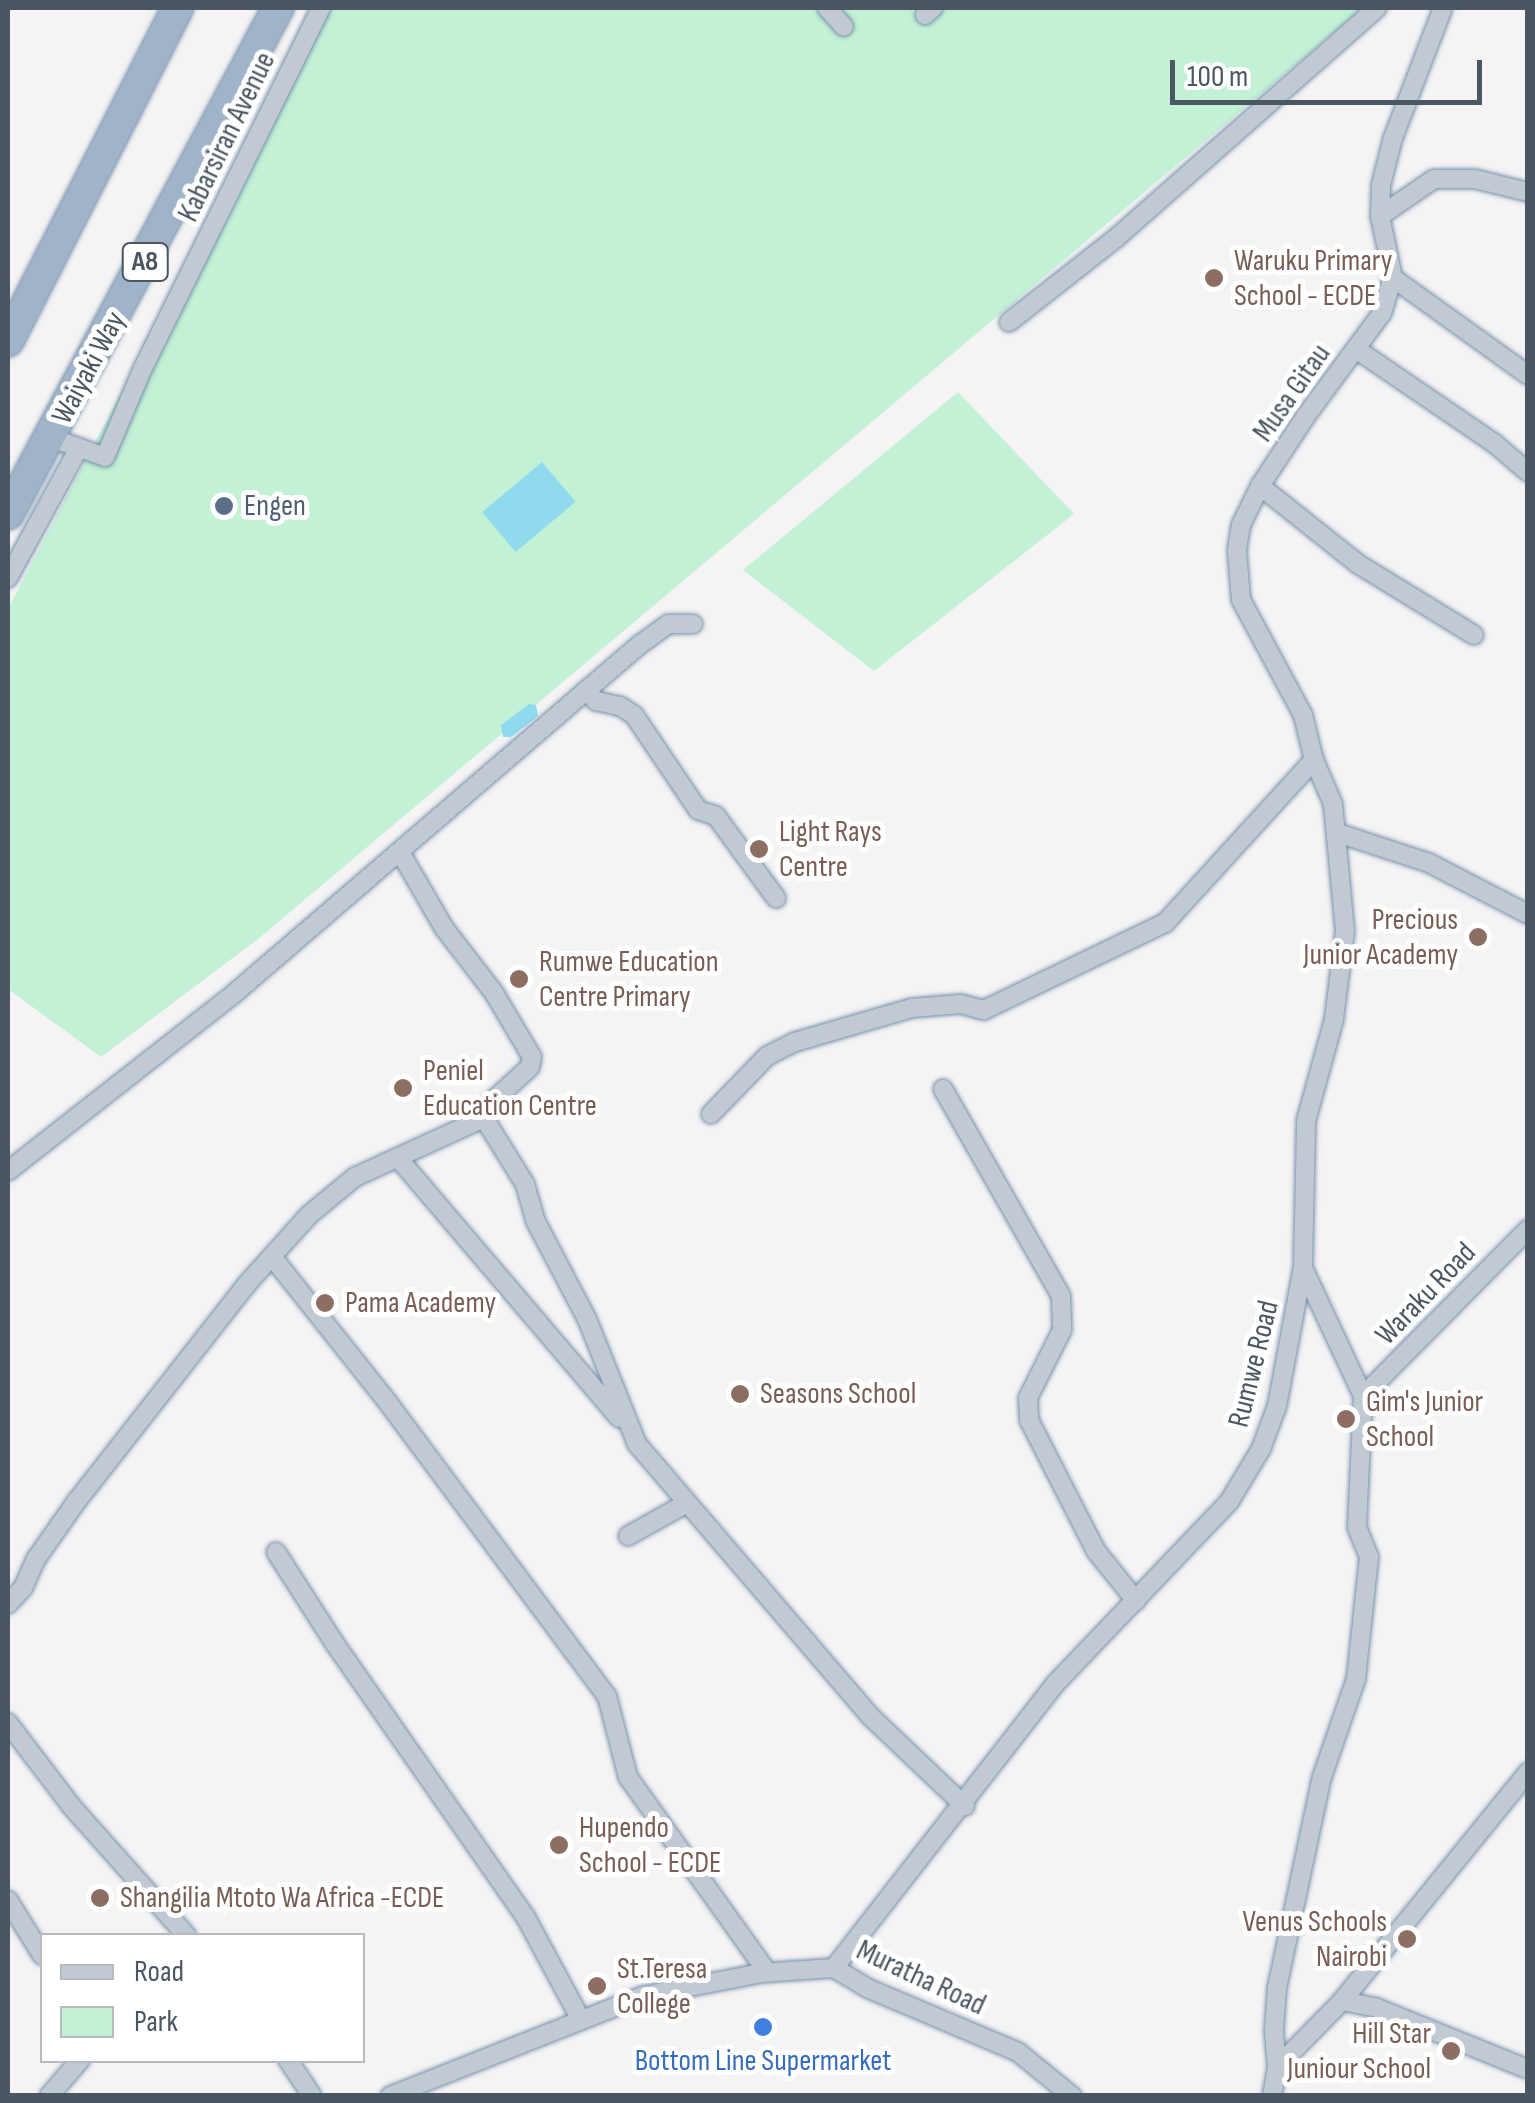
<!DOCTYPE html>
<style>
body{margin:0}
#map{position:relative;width:1535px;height:2103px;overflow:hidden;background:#f5f3f3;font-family:"Sofia Sans Condensed",sans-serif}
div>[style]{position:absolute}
.green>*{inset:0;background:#c3f1d5}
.water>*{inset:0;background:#90daee;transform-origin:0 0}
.roads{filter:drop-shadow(0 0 2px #7690ad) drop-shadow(0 0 2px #7690ad)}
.minor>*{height:18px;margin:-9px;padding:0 9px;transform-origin:9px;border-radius:9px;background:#c1cad2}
.trunk>*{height:30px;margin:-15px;padding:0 15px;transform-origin:15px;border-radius:15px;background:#9fb4c9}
.dots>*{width:28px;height:28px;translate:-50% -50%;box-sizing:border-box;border:5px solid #fff;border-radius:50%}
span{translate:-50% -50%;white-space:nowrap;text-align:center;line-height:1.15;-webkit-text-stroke:10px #fff;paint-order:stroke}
.shield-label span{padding:2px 8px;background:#fff;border:2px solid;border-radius:8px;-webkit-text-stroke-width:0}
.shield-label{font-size:28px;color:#4a5661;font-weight:700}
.street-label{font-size:30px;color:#4a5661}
.education-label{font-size:30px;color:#785e54}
.left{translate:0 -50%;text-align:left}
.right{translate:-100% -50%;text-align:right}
.service-label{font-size:30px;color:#4e5e75}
.shop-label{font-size:30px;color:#366cbe}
.frame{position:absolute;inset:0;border:10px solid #4a5661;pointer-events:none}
.legend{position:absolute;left:40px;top:1933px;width:325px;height:130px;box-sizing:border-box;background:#fff;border:2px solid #b7bbc0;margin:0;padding:12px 18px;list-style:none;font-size:30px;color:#4a5661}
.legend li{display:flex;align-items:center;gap:20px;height:50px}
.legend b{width:50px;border:2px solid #b7bbc0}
.scale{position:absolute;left:1170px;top:60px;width:312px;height:45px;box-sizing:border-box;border:5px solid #4a5661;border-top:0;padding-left:12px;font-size:30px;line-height:35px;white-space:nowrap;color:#4a5661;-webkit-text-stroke:8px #fff;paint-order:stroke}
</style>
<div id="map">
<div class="green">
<i style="clip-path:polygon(322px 8px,1363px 8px,258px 939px,101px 1057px,8px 989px,8px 609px)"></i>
<i style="clip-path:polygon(958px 392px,1074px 514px,874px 671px,743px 570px)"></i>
</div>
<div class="water">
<i style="left:542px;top:462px;width:52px;height:78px;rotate:50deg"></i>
<i style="clip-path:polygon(529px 704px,536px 705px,538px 716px,511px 737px,503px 737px,501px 725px)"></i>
</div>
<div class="roads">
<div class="minor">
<i style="left:827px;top:8px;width:25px;rotate:48deg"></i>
<i style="left:925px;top:15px;width:11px;rotate:-41deg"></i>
<i style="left:1380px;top:216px;width:65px;rotate:-34.4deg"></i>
<i style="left:1434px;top:179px;width:41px"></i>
<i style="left:1475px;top:179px;width:55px;rotate:13.8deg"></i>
<i style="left:1393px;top:278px;width:166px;rotate:35.7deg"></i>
<i style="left:1009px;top:322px;width:136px;rotate:-38.1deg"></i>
<i style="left:1116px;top:238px;width:348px;rotate:-41.4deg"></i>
<i style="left:1356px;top:349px;width:167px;rotate:34.3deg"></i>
<i style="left:1494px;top:443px;width:45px;rotate:40.5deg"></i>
<i style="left:52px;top:438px;width:56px;rotate:19.7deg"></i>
<i style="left:105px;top:457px;width:97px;rotate:-66.9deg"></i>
<i style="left:143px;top:368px;width:402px;rotate:-63.7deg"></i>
<i style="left:1260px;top:486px;width:125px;rotate:38.5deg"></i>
<i style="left:1358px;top:564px;width:136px;rotate:31.5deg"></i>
<i style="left:8px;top:578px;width:148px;rotate:-61.4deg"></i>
<i style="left:586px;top:690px;width:15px;rotate:48deg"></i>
<i style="left:596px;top:701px;width:25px;rotate:12deg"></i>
<i style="left:620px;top:706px;width:17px;rotate:33deg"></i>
<i style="left:634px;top:715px;width:115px;rotate:56deg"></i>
<i style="left:698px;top:810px;width:19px;rotate:18deg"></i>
<i style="left:716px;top:816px;width:102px;rotate:53.8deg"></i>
<i style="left:1338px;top:833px;width:96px;rotate:18.2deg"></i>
<i style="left:1429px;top:863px;width:111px;rotate:27.3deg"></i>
<i style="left:400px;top:852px;width:88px;rotate:59.9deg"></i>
<i style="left:444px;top:928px;width:82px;rotate:52.4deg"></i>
<i style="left:494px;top:993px;width:74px;rotate:59.3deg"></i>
<i style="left:532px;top:1057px;width:10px;rotate:101deg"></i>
<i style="left:530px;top:1067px;width:59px;rotate:137.7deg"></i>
<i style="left:486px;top:1107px;width:11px;rotate:100deg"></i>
<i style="left:484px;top:1118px;width:78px;rotate:58.2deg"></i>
<i style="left:525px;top:1184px;width:40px;rotate:74deg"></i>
<i style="left:536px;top:1222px;width:110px;rotate:62.3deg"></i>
<i style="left:587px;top:1319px;width:135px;rotate:68.2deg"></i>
<i style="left:637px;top:1444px;width:358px;rotate:49.4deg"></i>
<i style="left:870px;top:1716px;width:131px;rotate:43.5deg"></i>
<i style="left:943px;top:1089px;width:238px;rotate:60.3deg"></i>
<i style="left:1061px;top:1296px;width:34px;rotate:88deg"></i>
<i style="left:1062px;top:1330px;width:76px;rotate:116.6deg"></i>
<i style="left:1028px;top:1398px;width:22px;rotate:87deg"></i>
<i style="left:1029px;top:1420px;width:147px;rotate:62.9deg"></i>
<i style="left:1096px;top:1551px;width:64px;rotate:51.3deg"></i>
<i style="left:711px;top:1114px;width:81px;rotate:-46deg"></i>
<i style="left:767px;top:1056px;width:31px;rotate:-27deg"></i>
<i style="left:795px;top:1042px;width:122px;rotate:-16.2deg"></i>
<i style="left:912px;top:1008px;width:49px;rotate:-4.7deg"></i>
<i style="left:961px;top:1004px;width:24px;rotate:15deg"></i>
<i style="left:984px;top:1010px;width:201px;rotate:-25.7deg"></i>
<i style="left:1165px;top:923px;width:221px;rotate:-47.6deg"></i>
<i style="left:398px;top:1158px;width:341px;rotate:49.6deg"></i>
<i style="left:8px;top:1171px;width:290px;rotate:-38.1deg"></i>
<i style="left:236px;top:992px;width:530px;rotate:-40.72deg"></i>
<i style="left:638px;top:646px;width:37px;rotate:-36deg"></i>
<i style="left:668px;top:624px;width:25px"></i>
<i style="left:273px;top:1258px;width:186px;rotate:51.5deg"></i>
<i style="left:389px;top:1404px;width:364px;rotate:53.3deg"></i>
<i style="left:607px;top:1696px;width:84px;rotate:75.5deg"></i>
<i style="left:628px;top:1777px;width:239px;rotate:54.5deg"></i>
<i style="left:1363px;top:1396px;width:235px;rotate:-45.3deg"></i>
<i style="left:628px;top:1536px;width:65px;rotate:-29.3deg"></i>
<i style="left:276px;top:1552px;width:109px;rotate:57.3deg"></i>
<i style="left:335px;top:1644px;width:332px;rotate:55.1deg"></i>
<i style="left:525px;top:1916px;width:118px;rotate:61.7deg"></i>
<i style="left:8px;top:1604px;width:22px;rotate:-47deg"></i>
<i style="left:23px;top:1588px;width:32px;rotate:-66deg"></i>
<i style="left:36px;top:1559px;width:70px;rotate:-54.9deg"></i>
<i style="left:76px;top:1502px;width:276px;rotate:-51.9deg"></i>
<i style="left:246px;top:1285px;width:94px;rotate:-48deg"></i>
<i style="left:309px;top:1215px;width:60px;rotate:-39.6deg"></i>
<i style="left:355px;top:1177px;width:142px;rotate:-24.6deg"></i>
<i style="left:8px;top:1723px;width:106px;rotate:52.7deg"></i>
<i style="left:72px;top:1807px;width:173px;rotate:48.3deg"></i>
<i style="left:8px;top:1900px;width:65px;rotate:58.3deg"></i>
<i style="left:834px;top:1968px;width:360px;rotate:-52.1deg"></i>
<i style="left:1055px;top:1684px;width:252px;rotate:-46.3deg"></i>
<i style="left:1229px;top:1502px;width:62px;rotate:-58.9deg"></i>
<i style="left:1261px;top:1449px;width:46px;rotate:-69.6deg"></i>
<i style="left:1277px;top:1406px;width:141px;rotate:-79.4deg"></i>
<i style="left:1303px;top:1267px;width:146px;rotate:-88.8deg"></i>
<i style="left:1306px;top:1121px;width:106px;rotate:-74.6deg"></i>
<i style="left:1334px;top:1019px;width:89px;rotate:-82.9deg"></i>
<i style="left:1345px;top:931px;width:128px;rotate:-95.4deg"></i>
<i style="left:1333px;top:804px;width:48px;rotate:-113.4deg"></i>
<i style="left:1314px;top:760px;width:46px;rotate:-103.7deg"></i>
<i style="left:1303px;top:715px;width:131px;rotate:-118.3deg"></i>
<i style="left:1241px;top:600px;width:50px;rotate:-94.6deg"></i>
<i style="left:1237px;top:550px;width:25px;rotate:-81deg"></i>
<i style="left:1241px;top:525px;width:43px;rotate:-64deg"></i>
<i style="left:1260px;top:486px;width:84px;rotate:-56.7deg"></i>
<i style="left:1306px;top:416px;width:128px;rotate:-53.6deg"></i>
<i style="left:1382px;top:313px;width:37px;rotate:-73deg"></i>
<i style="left:1393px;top:278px;width:63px;rotate:-101.8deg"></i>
<i style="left:1380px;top:216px;width:31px;rotate:-88deg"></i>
<i style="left:1381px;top:185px;width:49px;rotate:-75.7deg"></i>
<i style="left:1393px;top:138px;width:139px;rotate:-69deg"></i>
<i style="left:1342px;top:2001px;width:36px;rotate:11deg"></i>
<i style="left:1377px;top:2008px;width:160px;rotate:22.1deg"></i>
<i style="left:288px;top:2060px;width:43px;rotate:56.3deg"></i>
<i style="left:1277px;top:2067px;width:93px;rotate:-45.4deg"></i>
<i style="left:1342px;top:2001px;width:295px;rotate:-50.9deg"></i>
<i style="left:49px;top:2096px;width:48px;rotate:-49.3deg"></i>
<i style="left:390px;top:2096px;width:272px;rotate:-21.6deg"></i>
<i style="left:643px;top:1996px;width:120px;rotate:-11deg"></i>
<i style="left:761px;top:1973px;width:73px;rotate:-3.9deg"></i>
<i style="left:834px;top:1968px;width:39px;rotate:31deg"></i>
<i style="left:867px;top:1988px;width:164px;rotate:23deg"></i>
<i style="left:1018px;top:2052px;width:70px;rotate:39.2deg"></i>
<i style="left:1272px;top:2096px;width:29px;rotate:-80deg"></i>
<i style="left:1277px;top:2067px;width:38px;rotate:-95deg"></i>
<i style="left:1274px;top:2029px;width:41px;rotate:-85.8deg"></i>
<i style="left:1277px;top:1988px;width:216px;rotate:-78deg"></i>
<i style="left:1322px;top:1777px;width:104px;rotate:-70.9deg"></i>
<i style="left:1356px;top:1679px;width:123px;rotate:-83.9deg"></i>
<i style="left:1369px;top:1557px;width:31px;rotate:-112deg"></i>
<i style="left:1357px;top:1528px;width:132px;rotate:-87.4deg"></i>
<i style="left:1363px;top:1396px;width:139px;rotate:-115.1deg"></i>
</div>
<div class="trunk">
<i style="left:8px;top:341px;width:374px;rotate:-63deg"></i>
<i style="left:8px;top:514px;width:574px;rotate:-61.92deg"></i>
</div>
</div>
<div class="dots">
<i style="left:1214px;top:278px;background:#8d6e63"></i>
<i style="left:224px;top:506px;background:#5c6f8a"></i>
<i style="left:759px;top:849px;background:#8d6e63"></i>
<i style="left:1478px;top:937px;background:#8d6e63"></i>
<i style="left:519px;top:979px;background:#8d6e63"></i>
<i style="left:403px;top:1088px;background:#8d6e63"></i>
<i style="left:325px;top:1303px;background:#8d6e63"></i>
<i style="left:740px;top:1394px;background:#8d6e63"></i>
<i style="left:1346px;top:1419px;background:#8d6e63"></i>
<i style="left:559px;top:1845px;background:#8d6e63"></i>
<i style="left:100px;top:1898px;background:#8d6e63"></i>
<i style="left:1407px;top:1939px;background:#8d6e63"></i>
<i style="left:597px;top:1986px;background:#8d6e63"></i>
<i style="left:763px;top:2027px;background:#3f7fe0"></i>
<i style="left:1451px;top:2051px;background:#8d6e63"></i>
</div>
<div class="shield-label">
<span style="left:145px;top:262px">A8</span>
</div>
<div class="street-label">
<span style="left:227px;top:137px;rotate:-64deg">Kabarsiran Avenue</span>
<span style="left:89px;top:368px;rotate:-62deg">Waiyaki Way</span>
<span style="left:1292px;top:393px;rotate:-55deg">Musa Gitau</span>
<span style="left:1426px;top:1294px;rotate:-46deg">Waraku Road</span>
<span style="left:1254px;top:1364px;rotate:-76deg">Rumwe Road</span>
<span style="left:921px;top:1978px;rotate:25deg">Muratha Road</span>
</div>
<div class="education-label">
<span class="left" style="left:1234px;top:278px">Waruku Primary<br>School - ECDE</span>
<span class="left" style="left:779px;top:849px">Light Rays<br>Centre</span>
<span class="right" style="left:1458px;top:937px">Precious<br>Junior Academy</span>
<span class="left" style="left:539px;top:979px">Rumwe Education<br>Centre Primary</span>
<span class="left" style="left:423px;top:1088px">Peniel<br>Education Centre</span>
<span class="left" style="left:345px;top:1303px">Pama Academy</span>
<span class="left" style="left:760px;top:1394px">Seasons School</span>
<span class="left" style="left:1366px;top:1419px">Gim's Junior<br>School</span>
<span class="left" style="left:579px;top:1845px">Hupendo<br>School - ECDE</span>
<span class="left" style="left:120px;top:1898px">Shangilia Mtoto Wa Africa -ECDE</span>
<span class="right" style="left:1387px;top:1939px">Venus Schools<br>Nairobi</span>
<span class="left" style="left:617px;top:1986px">St.Teresa<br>College</span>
<span class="right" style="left:1431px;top:2051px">Hill Star<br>Juniour School</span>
</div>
<div class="service-label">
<span class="left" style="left:244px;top:506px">Engen</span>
</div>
<div class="shop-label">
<span style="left:763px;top:2061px">Bottom Line Supermarket</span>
</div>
<div class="frame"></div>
<ul class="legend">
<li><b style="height:12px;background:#c1cad2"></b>Road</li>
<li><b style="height:28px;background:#c3f1d5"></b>Park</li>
</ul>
<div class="scale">100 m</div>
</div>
